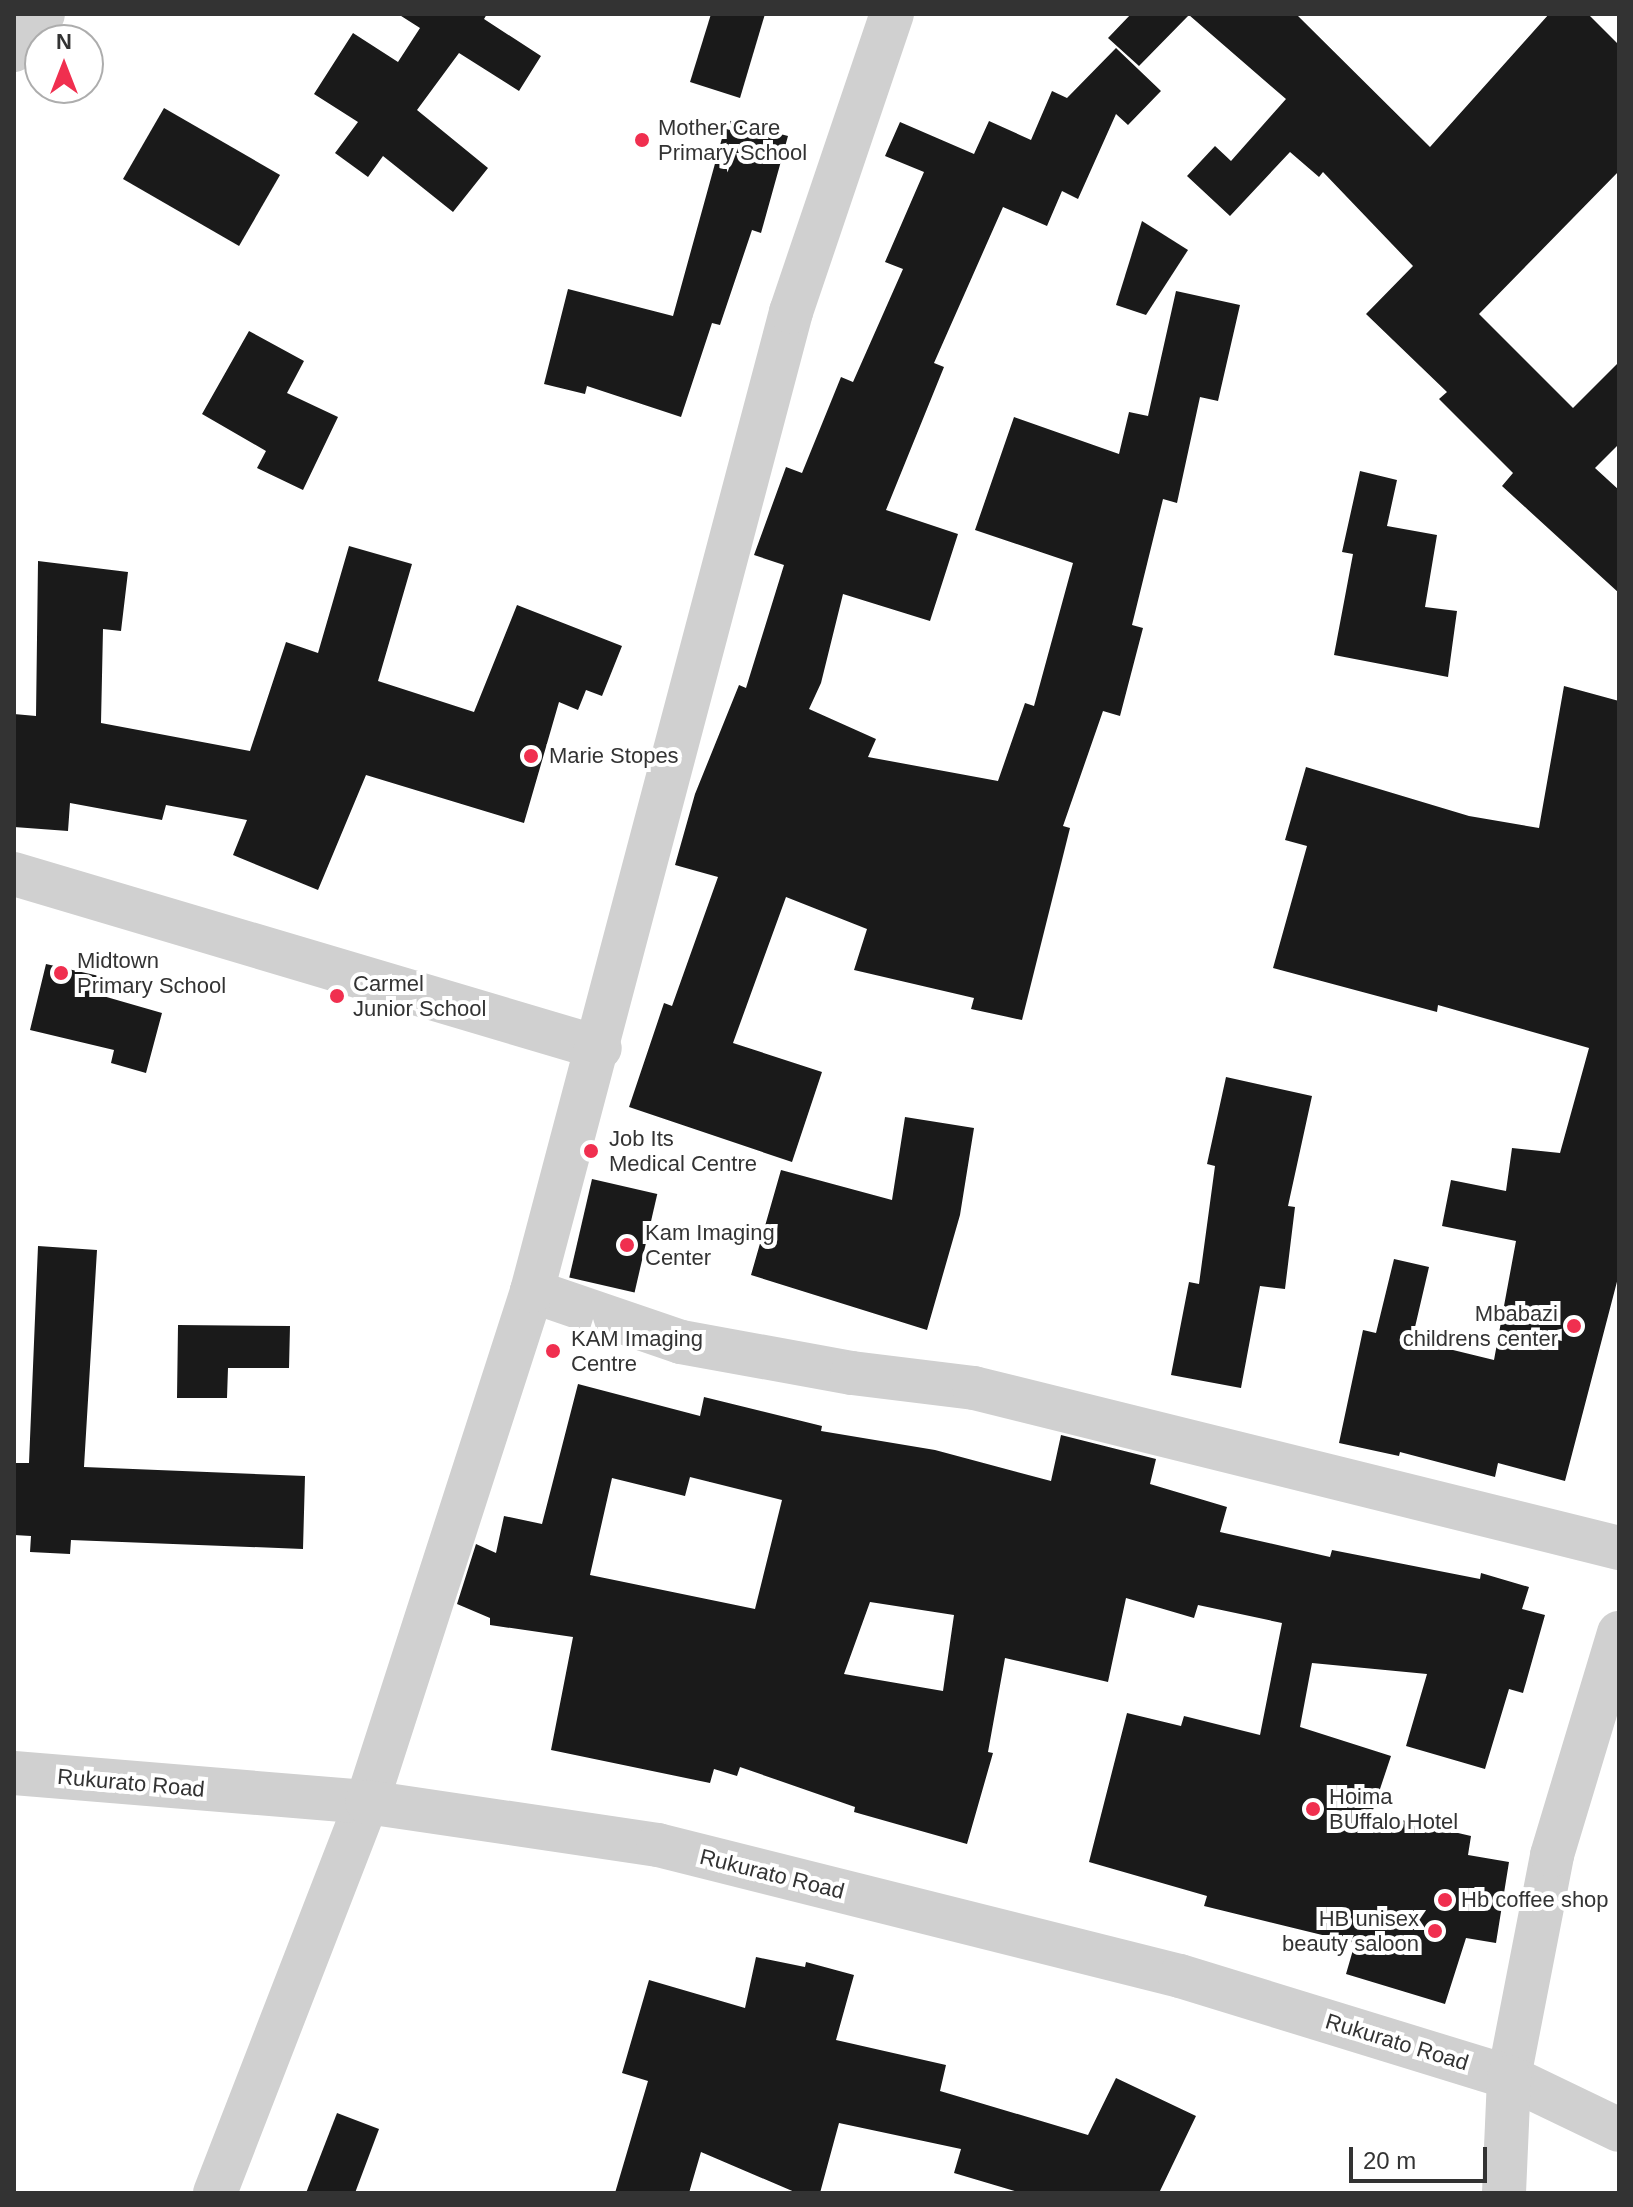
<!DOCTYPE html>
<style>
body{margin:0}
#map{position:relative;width:1633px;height:2207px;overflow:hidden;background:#fff;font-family:Arial,sans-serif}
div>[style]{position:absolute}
.building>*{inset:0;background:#1a1a1a;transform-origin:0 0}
.minor>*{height:44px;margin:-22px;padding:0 22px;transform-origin:22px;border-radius:22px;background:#d0d0d0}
.tertiary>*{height:44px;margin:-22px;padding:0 22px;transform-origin:22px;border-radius:22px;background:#d0d0d0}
.dots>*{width:22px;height:22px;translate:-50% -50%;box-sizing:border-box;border:4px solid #fff;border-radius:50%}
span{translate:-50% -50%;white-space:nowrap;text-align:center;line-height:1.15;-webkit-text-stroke:8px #fff;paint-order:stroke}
.poi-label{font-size:22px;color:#333}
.left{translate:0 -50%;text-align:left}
.right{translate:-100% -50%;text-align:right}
.street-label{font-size:22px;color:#333}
.frame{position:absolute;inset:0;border:16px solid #333;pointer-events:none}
.north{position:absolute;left:24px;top:24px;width:80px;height:80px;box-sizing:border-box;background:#fff;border:2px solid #adadad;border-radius:50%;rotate:0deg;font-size:22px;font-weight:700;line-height:32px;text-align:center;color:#333}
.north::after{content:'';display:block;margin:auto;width:28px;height:36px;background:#f02f4f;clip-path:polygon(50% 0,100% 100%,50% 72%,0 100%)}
.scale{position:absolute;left:1349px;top:2147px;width:138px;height:36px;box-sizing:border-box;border:4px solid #333;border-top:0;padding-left:10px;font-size:24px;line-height:28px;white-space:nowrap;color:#333;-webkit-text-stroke:6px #fff;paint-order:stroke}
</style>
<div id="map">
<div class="building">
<i style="clip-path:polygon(398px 14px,487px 14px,484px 19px,541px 56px,519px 91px,459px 53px,417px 110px,488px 168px,453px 212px,383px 156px,368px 177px,335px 153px,358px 122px,314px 94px,353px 33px,398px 62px,420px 28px)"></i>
<i style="clip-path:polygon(711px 14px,765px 14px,740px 98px,690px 82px)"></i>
<i style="clip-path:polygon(1131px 14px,1296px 14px,1430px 147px,1549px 14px,1588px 14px,1619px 45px,1619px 171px,1479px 314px,1573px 408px,1619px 362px,1619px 444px,1595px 468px,1619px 490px,1619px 593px,1502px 486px,1513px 473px,1439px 399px,1447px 392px,1366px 314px,1413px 266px,1323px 172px,1319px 177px,1290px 152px,1230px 216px,1187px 176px,1215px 146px,1231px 161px,1286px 99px,1189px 15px,1139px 66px,1108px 38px)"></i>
<i style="clip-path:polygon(1116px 48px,1161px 91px,1128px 125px,1116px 114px,1078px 199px,1062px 191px,1047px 226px,1003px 207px,934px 363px,944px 367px,886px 510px,958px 534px,930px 621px,843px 594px,821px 683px,809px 709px,876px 739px,868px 757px,998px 781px,1025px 703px,1034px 706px,1073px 563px,975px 530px,1014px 417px,1119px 454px,1129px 412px,1148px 416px,1176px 291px,1240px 305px,1218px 401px,1200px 397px,1177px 503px,1163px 499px,1132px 625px,1143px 628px,1120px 716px,1103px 711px,1063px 826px,1070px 828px,1022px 1020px,971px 1009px,974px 998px,854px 970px,867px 929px,786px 897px,733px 1043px,822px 1072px,792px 1162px,629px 1107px,664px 1003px,672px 1006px,718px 877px,675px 865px,695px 794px,739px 685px,746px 688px,784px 565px,754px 555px,786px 467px,802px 473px,841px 377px,853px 382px,903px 269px,885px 262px,924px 172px,885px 156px,900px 122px,974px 154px,989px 121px,1031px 140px,1052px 91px,1067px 98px)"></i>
<i style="left:164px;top:108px;width:134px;height:82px;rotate:30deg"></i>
<i style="clip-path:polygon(727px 120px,788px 136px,761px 233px,752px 230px,720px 325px,712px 323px,681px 417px,587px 386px,585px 394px,544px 384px,568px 289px,673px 316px)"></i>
<i style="clip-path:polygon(1142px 221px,1188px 250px,1146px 315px,1116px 305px)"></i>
<i style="clip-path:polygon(249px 331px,304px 361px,287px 393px,338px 417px,303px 490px,257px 468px,266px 451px,202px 414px)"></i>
<i style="clip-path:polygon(1360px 471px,1397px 480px,1387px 526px,1437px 535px,1425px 607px,1457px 611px,1448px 677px,1334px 655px,1353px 554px,1342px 552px)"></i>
<i style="clip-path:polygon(349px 546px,412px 564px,378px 681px,474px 712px,517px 605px,622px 646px,602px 696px,586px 690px,578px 710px,559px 702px,524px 823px,366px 775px,318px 890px,233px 855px,247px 820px,166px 805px,162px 820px,70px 803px,68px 831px,14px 827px,14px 714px,36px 716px,38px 561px,128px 572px,121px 631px,103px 629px,101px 723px,250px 751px,286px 642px,318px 653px)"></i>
<i style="clip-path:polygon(1564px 686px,1619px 701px,1619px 1274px,1565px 1481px,1498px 1463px,1495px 1477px,1400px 1452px,1399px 1456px,1339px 1443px,1363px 1330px,1376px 1333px,1394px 1259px,1429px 1267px,1412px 1340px,1494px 1360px,1516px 1241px,1442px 1226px,1451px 1180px,1506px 1191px,1512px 1148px,1560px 1153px,1589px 1048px,1438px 1005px,1437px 1012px,1273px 968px,1307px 846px,1285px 840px,1306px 767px,1469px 816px,1539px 828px)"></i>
<i style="clip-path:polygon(46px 964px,108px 978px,103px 996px,162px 1013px,146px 1073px,111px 1063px,114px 1050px,30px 1030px)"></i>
<i style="clip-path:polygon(1226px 1077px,1312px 1096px,1288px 1206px,1295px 1207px,1285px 1289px,1260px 1286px,1241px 1388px,1171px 1375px,1189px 1282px,1199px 1284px,1215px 1166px,1207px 1164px)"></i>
<i style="clip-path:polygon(905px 1117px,974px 1128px,960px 1215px,927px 1330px,751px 1275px,781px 1170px,892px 1200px)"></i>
<i style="left:592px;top:1179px;width:67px;height:101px;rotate:13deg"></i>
<i style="clip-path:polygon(38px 1246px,97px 1250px,84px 1467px,305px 1476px,303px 1549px,71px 1540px,70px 1554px,30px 1552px,31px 1536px,14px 1535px,14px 1463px,29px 1463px)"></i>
<i style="clip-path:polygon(178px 1325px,290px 1326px,289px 1368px,228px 1368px,227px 1398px,177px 1398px)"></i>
<i style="clip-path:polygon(evenodd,578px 1384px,700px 1416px,704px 1397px,822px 1426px,821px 1431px,935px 1450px,1051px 1481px,1061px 1435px,1156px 1459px,1150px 1484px,1227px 1507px,1220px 1532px,1330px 1557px,1332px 1550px,1480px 1579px,1481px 1573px,1529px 1587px,1522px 1609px,1545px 1615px,1523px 1693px,1509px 1689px,1485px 1769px,1406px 1746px,1427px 1674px,1312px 1663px,1300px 1727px,1391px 1756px,1372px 1813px,1471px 1836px,1468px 1855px,1509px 1862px,1496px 1943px,1466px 1938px,1445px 2004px,1346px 1974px,1355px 1943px,1204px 1906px,1207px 1896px,1089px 1862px,1127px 1713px,1181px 1726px,1184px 1716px,1260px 1735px,1282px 1623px,1198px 1605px,1194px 1618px,1126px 1598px,1108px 1682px,1005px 1658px,988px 1752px,993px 1753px,967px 1844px,854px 1812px,855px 1807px,740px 1767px,737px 1776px,714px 1769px,710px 1783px,551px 1750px,573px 1637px,490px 1625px,490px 1618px,457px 1604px,476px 1544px,496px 1553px,504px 1516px,542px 1524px,578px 1384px,690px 1477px,782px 1500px,755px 1609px,590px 1575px,612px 1478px,685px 1496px,690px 1477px,578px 1384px,870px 1602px,954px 1615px,943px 1691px,844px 1674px,870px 1602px)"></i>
<i style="clip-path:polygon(756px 1957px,805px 1967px,806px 1962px,854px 1975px,836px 2040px,946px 2065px,940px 2091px,1088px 2135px,1116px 2078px,1196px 2116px,1159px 2193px,1021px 2193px,954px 2173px,961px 2149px,839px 2123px,820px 2193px,797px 2193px,701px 2152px,689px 2193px,615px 2193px,648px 2081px,622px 2073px,649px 1980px,745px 2008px)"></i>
<i style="clip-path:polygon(337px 2113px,379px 2129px,355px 2193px,306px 2193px)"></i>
</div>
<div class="minor">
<i style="left:14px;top:50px;width:46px;rotate:-51.1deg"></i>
<i style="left:14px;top:874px;width:611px;rotate:16.54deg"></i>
<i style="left:532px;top:1291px;width:157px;rotate:18.9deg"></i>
<i style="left:681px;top:1342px;width:174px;rotate:10.3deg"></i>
<i style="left:852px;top:1373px;width:123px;rotate:7deg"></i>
<i style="left:974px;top:1388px;width:665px;rotate:13.93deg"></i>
<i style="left:1509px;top:2077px;width:226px;rotate:-79deg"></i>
<i style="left:1552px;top:1855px;width:232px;rotate:-73.2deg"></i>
<i style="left:215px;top:2193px;width:420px;rotate:-68.8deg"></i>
<i style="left:367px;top:1802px;width:537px;rotate:-72.1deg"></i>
<i style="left:532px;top:1291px;width:1013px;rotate:-75.18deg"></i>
<i style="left:791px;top:312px;width:315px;rotate:-71.3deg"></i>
</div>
<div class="tertiary">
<i style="left:14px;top:1773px;width:354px;rotate:4.7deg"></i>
<i style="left:367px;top:1802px;width:294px;rotate:8.4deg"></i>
<i style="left:658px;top:1845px;width:538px;rotate:14.09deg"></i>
<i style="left:1180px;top:1976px;width:344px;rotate:17.1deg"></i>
<i style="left:1509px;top:2077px;width:122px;rotate:25.7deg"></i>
<i style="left:1504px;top:2193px;width:116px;rotate:-87.5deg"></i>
</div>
<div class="dots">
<i style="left:642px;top:140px;background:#f02f4f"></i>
<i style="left:531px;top:756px;background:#f02f4f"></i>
<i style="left:61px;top:973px;background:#f02f4f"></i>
<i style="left:337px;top:996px;background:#f02f4f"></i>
<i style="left:591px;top:1151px;background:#f02f4f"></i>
<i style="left:627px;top:1245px;background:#f02f4f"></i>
<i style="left:1574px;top:1326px;background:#f02f4f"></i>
<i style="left:553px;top:1351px;background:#f02f4f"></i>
<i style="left:1313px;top:1809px;background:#f02f4f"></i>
<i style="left:1445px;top:1900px;background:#f02f4f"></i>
<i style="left:1435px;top:1931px;background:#f02f4f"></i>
</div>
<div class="poi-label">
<span class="left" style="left:658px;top:140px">Mother Care<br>Primary School</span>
<span class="left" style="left:549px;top:756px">Marie Stopes</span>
<span class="left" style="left:77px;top:973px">Midtown<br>Primary School</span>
<span class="left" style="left:353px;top:996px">Carmel<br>Junior School</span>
<span class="left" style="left:609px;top:1151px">Job Its<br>Medical Centre</span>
<span class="left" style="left:645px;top:1245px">Kam Imaging<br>Center</span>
<span class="right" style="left:1558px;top:1326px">Mbabazi<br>childrens center</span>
<span class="left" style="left:571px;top:1351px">KAM Imaging<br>Centre</span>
<span class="left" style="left:1329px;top:1809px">Hoima<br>BUffalo Hotel</span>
<span class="left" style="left:1461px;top:1900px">Hb coffee shop</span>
<span class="right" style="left:1419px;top:1931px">HB unisex<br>beauty saloon</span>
</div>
<div class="street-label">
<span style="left:131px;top:1783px;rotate:5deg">Rukurato Road</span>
<span style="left:772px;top:1874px;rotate:14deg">Rukurato Road</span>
<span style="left:1397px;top:2042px;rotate:17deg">Rukurato Road</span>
</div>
<div class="frame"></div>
<div class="north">N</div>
<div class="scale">20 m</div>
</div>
